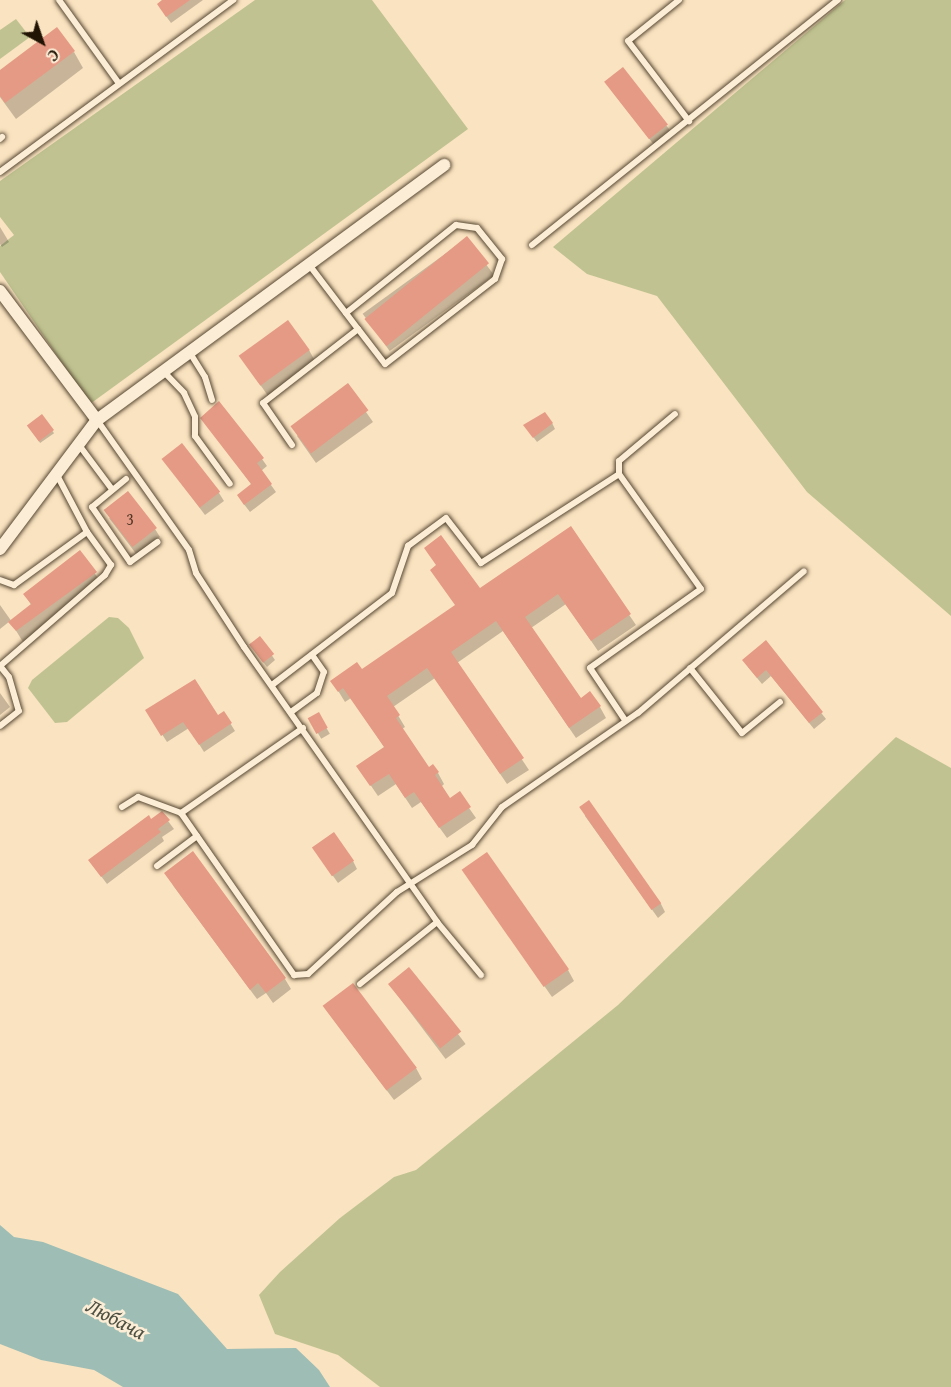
<!DOCTYPE html>
<meta charset="utf-8">
<style>
body{margin:0}
#map{position:relative;width:951px;height:1387px;overflow:hidden;background:#fae3c0;font-family:"Gentium Book Plus",serif}
div>[style]{position:absolute}
.green>*{inset:0;background:#c0c391}
.water>*{inset:0;background:#9ebeb5}
.shadow>*{inset:0;background:#0003;transform-origin:0 0}
.building>*{inset:0;background:#e59a85;transform-origin:0 0}
.roads{filter:drop-shadow(0 0 2px #574833) drop-shadow(0 0 2px #574833)}
.service>*{height:6px;margin:-3px;padding:0 3px;transform-origin:3px;border-radius:3px;background:#fcedd6}
.minor>*{height:12px;margin:-6px;padding:0 6px;transform-origin:6px;border-radius:6px;background:#fcedd6}
span{translate:-50% -50%;white-space:nowrap;text-align:center;line-height:1.15;-webkit-text-stroke:5px #fcedd6;paint-order:stroke}
.number-label{font-size:16px;color:#523624}
.number-label span{-webkit-text-stroke-width:0}
.water-label{font-size:21px;color:#4d5042;font-style:italic}
.north{position:absolute;left:12px;top:12px;width:60px;height:60px;-webkit-text-stroke:4px #fcedd6;paint-order:stroke;rotate:140deg;font-size:16px;font-weight:700;line-height:24px;text-align:center;color:#211404}
.north::after{content:'';display:block;margin:auto;width:21px;height:27px;background:#211404;clip-path:polygon(50% 0,100% 100%,50% 72%,0 100%)}
</style>
<div id="map">
<div class="green">
<i style="clip-path:polygon(255px 0,372px 0,468px 129px,90px 404px,0 272px,0 246px,14px 235px,0 217px,0 181px)"></i>
<i style="clip-path:polygon(845px 0,951px 0,951px 616px,807px 492px,657px 296px,587px 274px,553px 247px)"></i>
<i style="clip-path:polygon(16px 19px,30px 37px,0 59px,0 30px)"></i>
<i style="clip-path:polygon(109px 617px,118px 618px,129px 628px,144px 658px,67px 722px,55px 723px,28px 688px,32px 680px)"></i>
<i style="clip-path:polygon(896px 737px,951px 768px,951px 1387px,380px 1387px,338px 1355px,275px 1334px,259px 1295px,280px 1272px,340px 1218px,394px 1177px,416px 1170px,618px 1005px)"></i>
</div>
<div class="water">
<i style="clip-path:polygon(0 1225px,14px 1237px,43px 1242px,178px 1294px,227px 1349px,296px 1348px,319px 1370px,330px 1387px,123px 1387px,94px 1370px,41px 1360px,0 1344px)"></i>
</div>
<div class="shadow">
<i style="clip-path:polygon(162px 0,203px 0,171px 23px,163px 12px)"></i>
<i style="clip-path:polygon(74px 52px,83px 68px,16px 119px,0 97px,0 72px)"></i>
<i style="clip-path:polygon(623px 69px,672px 133px,655px 146px,611px 90px)"></i>
<i style="clip-path:polygon(0 227px,9px 242px,2px 247px,0 244px)"></i>
<i style="left:467px;top:238px;width:46px;height:129px;rotate:54deg"></i>
<i style="clip-path:polygon(309px 350px,315px 361px,268px 396px,241px 357px)"></i>
<i style="clip-path:polygon(347px 385px,373px 422px,316px 463px,297px 436px)"></i>
<i style="left:42px;top:416px;width:21px;height:17px;rotate:55deg"></i>
<i style="clip-path:polygon(202px 418px,262px 459px,267px 466px,261px 471px,276px 492px,250px 512px,243px 503px,252px 485px)"></i>
<i style="clip-path:polygon(552px 423px,555px 429px,537px 442px,528px 430px)"></i>
<i style="clip-path:polygon(164px 460px,219px 493px,224px 501px,205px 515px)"></i>
<i style="clip-path:polygon(109px 518px,155px 529px,160px 537px,137px 555px)"></i>
<i style="clip-path:polygon(570px 528px,636px 625px,598px 651px,566px 604px,531px 628px,580px 700px,600px 707px,606px 718px,576px 738px,503px 631px,457px 663px,529px 770px,507px 784px,435px 678px,393px 707px,405px 727px,402px 729px,428px 769px,433px 766px,438px 773px,444px 784px,441px 787px,450px 800px,469px 808px,476px 818px,447px 838px,421px 802px,412px 808px,396px 784px,378px 796px,365px 777px,385px 748px,351px 698px,345px 702px,332px 681px,361px 671px)"></i>
<i style="clip-path:polygon(80px 552px,102px 584px,23px 642px,10px 621px,0 629px,0 605px,12px 622px,32px 606px,25px 595px)"></i>
<i style="clip-path:polygon(260px 638px,275px 660px,267px 667px,254px 650px)"></i>
<i style="clip-path:polygon(765px 642px,826px 719px,814px 729px,771px 676px,762px 684px,748px 667px)"></i>
<i style="clip-path:polygon(0 693px,10px 707px,0 715px)"></i>
<i style="clip-path:polygon(147px 711px,218px 717px,224px 713px,235px 731px,204px 752px,189px 728px,167px 742px)"></i>
<i style="left:318px;top:714px;width:23px;height:10px;rotate:59deg"></i>
<i style="clip-path:polygon(588px 802px,661px 904px,665px 912px,658px 918px,585px 816px)"></i>
<i style="clip-path:polygon(162px 813px,174px 829px,162px 837px,164px 841px,107px 884px,95px 868px)"></i>
<i style="clip-path:polygon(319px 856px,353px 861px,357px 869px,338px 883px)"></i>
<i style="clip-path:polygon(471px 881px,568px 970px,574px 981px,552px 997px)"></i>
<i style="clip-path:polygon(172px 884px,285px 979px,291px 989px,273px 1003px,266px 993px,257px 999px)"></i>
<i style="left:409px;top:969px;width:94px;height:25px;rotate:53deg"></i>
<i style="clip-path:polygon(324px 1007px,416px 1068px,422px 1079px,394px 1100px)"></i>
</div>
<div class="building">
<i style="clip-path:polygon(162px 0,190px 0,166px 17px,157px 4px)"></i>
<i style="clip-path:polygon(57px 27px,75px 51px,5px 103px,0 96px,0 70px)"></i>
<i style="left:623px;top:67px;width:73px;height:24px;rotate:52deg"></i>
<i style="left:467px;top:236px;width:35px;height:132px;rotate:51deg"></i>
<i style="left:288px;top:320px;width:37px;height:61px;rotate:54deg"></i>
<i style="left:348px;top:383px;width:34px;height:72px;rotate:53deg"></i>
<i style="clip-path:polygon(219px 401px,264px 458px,257px 463px,272px 484px,244px 505px,237px 495px,251px 484px,200px 418px)"></i>
<i style="clip-path:polygon(545px 412px,553px 423px,533px 438px,523px 425px)"></i>
<i style="left:42px;top:414px;width:20px;height:19px;rotate:53deg"></i>
<i style="left:182px;top:443px;width:62px;height:26px;rotate:52deg"></i>
<i style="left:128px;top:491px;width:47px;height:31px;rotate:52deg"></i>
<i style="clip-path:polygon(571px 526px,631px 614px,591px 641px,558px 594px,525px 617px,581px 698px,590px 691px,601px 706px,569px 728px,496px 621px,451px 652px,524px 758px,500px 774px,427px 668px,387px 696px,400px 715px,396px 718px,429px 767px,433px 764px,439px 772px,435px 775px,450px 798px,460px 791px,471px 807px,439px 828px,414px 792px,405px 798px,389px 774px,370px 786px,356px 766px,384px 747px,343px 688px,338px 692px,330px 681px,357px 662px,362px 669px,455px 605px,430px 570px,436px 565px,424px 548px,441px 535px,480px 588px)"></i>
<i style="clip-path:polygon(80px 550px,97px 572px,16px 631px,8px 622px,31px 604px,23px 594px)"></i>
<i style="left:260px;top:636px;width:23px;height:14px;rotate:52deg"></i>
<i style="clip-path:polygon(766px 640px,823px 712px,809px 723px,766px 670px,757px 678px,742px 660px)"></i>
<i style="clip-path:polygon(195px 679px,218px 715px,224px 711px,232px 723px,199px 745px,183px 722px,161px 736px,145px 710px)"></i>
<i style="left:319px;top:712px;width:18px;height:13px;rotate:61deg"></i>
<i style="left:589px;top:800px;width:126px;height:12px;rotate:55deg"></i>
<i style="clip-path:polygon(162px 811px,170px 820px,158px 829px,161px 832px,101px 877px,88px 860px,149px 815px,151px 819px)"></i>
<i style="left:334px;top:832px;width:35px;height:27px;rotate:55deg"></i>
<i style="clip-path:polygon(193px 851px,286px 978px,266px 993px,258px 983px,250px 990px,164px 873px)"></i>
<i style="left:487px;top:852px;width:143px;height:31px;rotate:55deg"></i>
<i style="left:409px;top:967px;width:83px;height:27px;rotate:51deg"></i>
<i style="left:353px;top:983px;width:106px;height:38px;rotate:53deg"></i>
</div>
<div class="roads">
<div class="service">
<i style="left:59px;top:0;width:101px;rotate:54.3deg"></i>
<i style="left:679px;top:0;width:65px;rotate:141.2deg"></i>
<i style="left:628px;top:41px;width:101px;rotate:52.7deg"></i>
<i style="left:0;top:139px;width:3px;rotate:-45deg"></i>
<i style="left:0;top:172px;width:290px;rotate:-36.4deg"></i>
<i style="left:532px;top:245px;width:392px;rotate:-38.7deg"></i>
<i style="left:346px;top:313px;width:141px;rotate:-38.7deg"></i>
<i style="left:456px;top:225px;width:21px;rotate:8deg"></i>
<i style="left:477px;top:228px;width:40px;rotate:51deg"></i>
<i style="left:502px;top:259px;width:21px;rotate:109deg"></i>
<i style="left:495px;top:279px;width:139px;rotate:142.3deg"></i>
<i style="left:385px;top:364px;width:44px;rotate:-127.6deg"></i>
<i style="left:190px;top:353px;width:28px;rotate:58deg"></i>
<i style="left:205px;top:377px;width:24px;rotate:73deg"></i>
<i style="left:164px;top:372px;width:29px;rotate:46deg"></i>
<i style="left:184px;top:393px;width:26px;rotate:65deg"></i>
<i style="left:195px;top:417px;width:19px;rotate:90deg"></i>
<i style="left:195px;top:436px;width:59px;rotate:53.9deg"></i>
<i style="left:97px;top:420px;width:159px;rotate:54.7deg"></i>
<i style="left:189px;top:550px;width:24px;rotate:73deg"></i>
<i style="left:196px;top:573px;width:88px;rotate:57deg"></i>
<i style="left:244px;top:647px;width:336px;rotate:54.9deg"></i>
<i style="left:437px;top:922px;width:69px;rotate:50.3deg"></i>
<i style="left:79px;top:445px;width:54px;rotate:53.3deg"></i>
<i style="left:292px;top:445px;width:51px;rotate:-124.6deg"></i>
<i style="left:263px;top:403px;width:120px;rotate:-37.9deg"></i>
<i style="left:358px;top:329px;width:79px;rotate:-127.3deg"></i>
<i style="left:619px;top:474px;width:13px;rotate:-90deg"></i>
<i style="left:619px;top:461px;width:73px;rotate:-40deg"></i>
<i style="left:126px;top:479px;width:44px;rotate:140.5deg"></i>
<i style="left:92px;top:507px;width:67px;rotate:55.4deg"></i>
<i style="left:130px;top:562px;width:34px;rotate:-36deg"></i>
<i style="left:0;top:580px;width:15px;rotate:20deg"></i>
<i style="left:14px;top:585px;width:90px;rotate:-36deg"></i>
<i style="left:0;top:666px;width:139px;rotate:-40.9deg"></i>
<i style="left:105px;top:575px;width:12px;rotate:-59deg"></i>
<i style="left:111px;top:565px;width:41px;rotate:-126deg"></i>
<i style="left:87px;top:532px;width:64px;rotate:-117.8deg"></i>
<i style="left:0;top:666px;width:14px;rotate:51deg"></i>
<i style="left:9px;top:677px;width:35px;rotate:74deg"></i>
<i style="left:19px;top:711px;width:24px;rotate:142deg"></i>
<i style="left:690px;top:668px;width:83px;rotate:51.3deg"></i>
<i style="left:742px;top:733px;width:49px;rotate:-39.2deg"></i>
<i style="left:272px;top:685px;width:151px;rotate:-37.5deg"></i>
<i style="left:392px;top:593px;width:50px;rotate:-71.2deg"></i>
<i style="left:408px;top:546px;width:47px;rotate:-36.4deg"></i>
<i style="left:446px;top:518px;width:57px;rotate:52.1deg"></i>
<i style="left:481px;top:563px;width:164px;rotate:-32.8deg"></i>
<i style="left:619px;top:474px;width:141px;rotate:54.5deg"></i>
<i style="left:701px;top:589px;width:136px;rotate:144.6deg"></i>
<i style="left:590px;top:668px;width:63px;rotate:56.1deg"></i>
<i style="left:291px;top:712px;width:32px;rotate:-36deg"></i>
<i style="left:317px;top:693px;width:22px;rotate:-72deg"></i>
<i style="left:324px;top:672px;width:21px;rotate:-125deg"></i>
<i style="left:303px;top:728px;width:149px;rotate:145.1deg"></i>
<i style="left:181px;top:813px;width:198px;rotate:55.1deg"></i>
<i style="left:294px;top:975px;width:14px;rotate:-4deg"></i>
<i style="left:308px;top:974px;width:121px;rotate:-42.7deg"></i>
<i style="left:397px;top:892px;width:89px;rotate:-32.1deg"></i>
<i style="left:472px;top:845px;width:48px;rotate:-51.7deg"></i>
<i style="left:502px;top:807px;width:165px;rotate:-34.7deg"></i>
<i style="left:638px;top:713px;width:218px;rotate:-40.5deg"></i>
<i style="left:122px;top:807px;width:19px;rotate:-32deg"></i>
<i style="left:138px;top:797px;width:46px;rotate:20.4deg"></i>
<i style="left:157px;top:866px;width:50px;rotate:-36.9deg"></i>
<i style="left:360px;top:984px;width:99px;rotate:-38.8deg"></i>
</div>
<div class="minor">
<i style="left:0;top:291px;width:161px;rotate:53.1deg"></i>
<i style="left:0;top:549px;width:161px;rotate:-53.1deg"></i>
<i style="left:97px;top:420px;width:431px;rotate:-36.3deg"></i>
</div>
</div>
<div class="number-label">
<span style="left:130px;top:519px">3</span>
</div>
<div class="water-label">
<span style="left:116px;top:1319px;rotate:28deg">Любача</span>
</div>
<div class="north">С</div>
</div>
